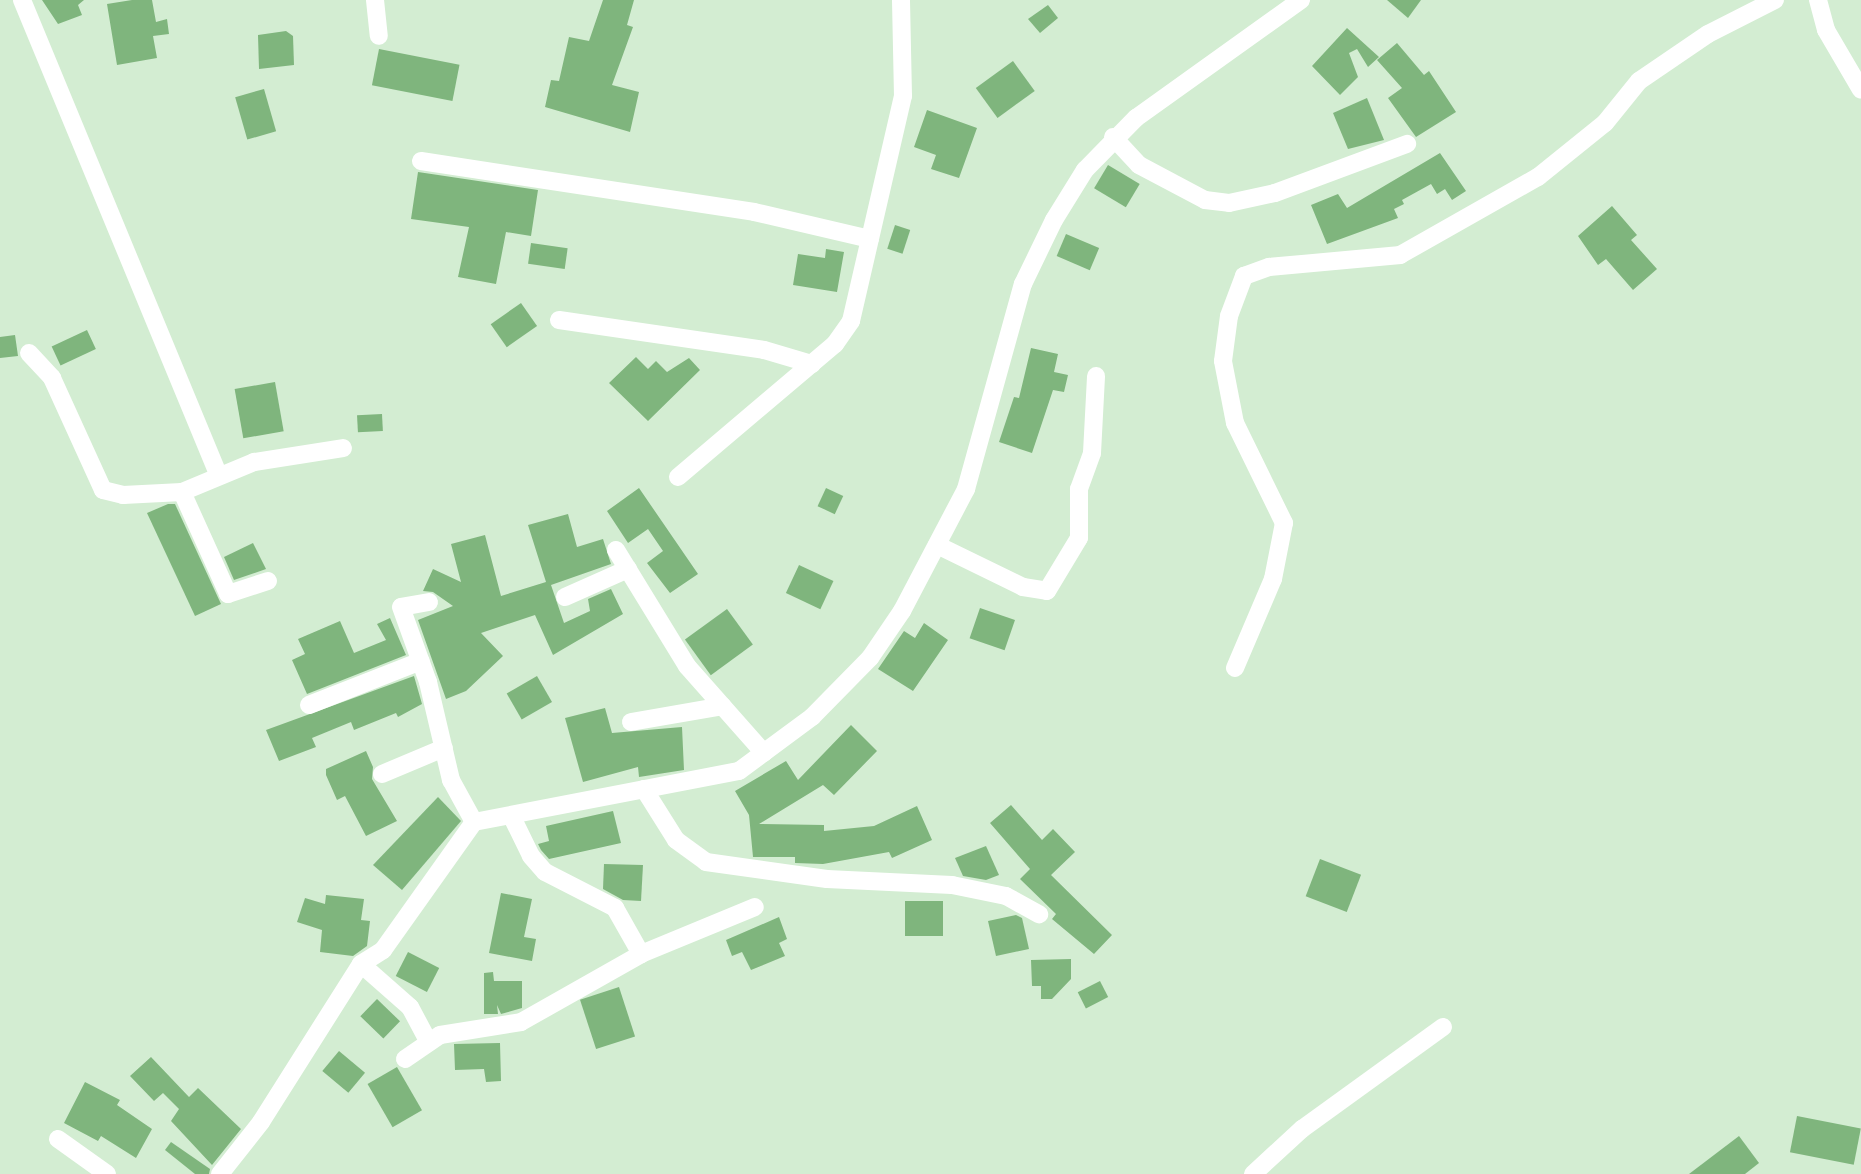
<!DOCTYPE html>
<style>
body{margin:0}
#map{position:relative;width:1861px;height:1174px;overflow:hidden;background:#d3edd2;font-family:"Fira Sans",sans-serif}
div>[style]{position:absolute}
.building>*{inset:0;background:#7fb57d;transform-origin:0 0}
.street>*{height:18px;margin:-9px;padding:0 9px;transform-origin:9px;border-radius:9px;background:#fff}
span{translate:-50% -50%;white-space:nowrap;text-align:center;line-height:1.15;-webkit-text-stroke:7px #d3edd2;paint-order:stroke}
</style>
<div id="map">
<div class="building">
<i style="clip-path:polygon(42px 0,84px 0,78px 5px,82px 15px,58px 24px)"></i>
<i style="clip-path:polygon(132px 0,152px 0,156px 22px,167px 19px,169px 34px,153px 36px,157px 58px,117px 65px,107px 4px)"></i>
<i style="clip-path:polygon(603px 0,634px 0,627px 25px,633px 27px,612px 85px,639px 92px,630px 132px,545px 107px,551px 80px,559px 81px,569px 37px,589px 41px)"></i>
<i style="clip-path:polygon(1387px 0,1421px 0,1408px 18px)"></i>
<i style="clip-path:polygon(1048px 5px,1058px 18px,1040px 33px,1028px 19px)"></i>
<i style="clip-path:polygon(1347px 28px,1379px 57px,1368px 67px,1357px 49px,1349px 53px,1358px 77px,1340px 95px,1312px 66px)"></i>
<i style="clip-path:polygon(286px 31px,293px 36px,294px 65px,259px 69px,258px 35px)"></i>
<i style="clip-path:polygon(1397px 43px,1424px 75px,1429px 71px,1456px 112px,1416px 137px,1388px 98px,1402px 88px,1377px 60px)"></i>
<i style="left:379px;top:49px;width:82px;height:37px;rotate:11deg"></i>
<i style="left:1013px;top:61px;width:37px;height:46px;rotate:54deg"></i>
<i style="left:264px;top:89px;width:44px;height:30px;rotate:74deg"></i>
<i style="clip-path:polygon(1367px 98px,1384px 140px,1348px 149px,1333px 113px)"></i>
<i style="clip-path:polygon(927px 110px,977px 128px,959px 178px,931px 169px,936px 155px,914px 147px)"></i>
<i style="clip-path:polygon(1440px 153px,1466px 191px,1452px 200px,1445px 189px,1437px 194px,1431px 184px,1402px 200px,1404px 204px,1394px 209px,1398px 218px,1327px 244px,1311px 205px,1338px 194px,1347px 208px)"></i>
<i style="left:1108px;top:165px;width:37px;height:27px;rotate:31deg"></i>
<i style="clip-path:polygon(418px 172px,538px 190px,531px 236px,506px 232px,496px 284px,458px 277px,469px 227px,411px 219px)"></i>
<i style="clip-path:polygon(1612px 206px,1637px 235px,1631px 240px,1657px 269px,1633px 290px,1606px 259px,1598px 265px,1578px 236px)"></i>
<i style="left:895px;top:225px;width:16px;height:25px;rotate:18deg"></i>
<i style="left:1066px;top:234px;width:36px;height:24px;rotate:23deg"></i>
<i style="left:531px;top:243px;width:37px;height:21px;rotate:8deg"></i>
<i style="clip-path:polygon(826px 249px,844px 252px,837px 292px,793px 285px,798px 254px,825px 258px)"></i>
<i style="left:521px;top:303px;width:28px;height:37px;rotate:55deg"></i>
<i style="left:87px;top:330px;width:21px;height:39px;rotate:65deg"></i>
<i style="clip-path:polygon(15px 335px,18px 356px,0 358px,0 337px)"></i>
<i style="clip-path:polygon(1031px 348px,1058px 354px,1054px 372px,1068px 375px,1064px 392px,1053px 390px,1032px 453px,999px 442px,1014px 397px,1019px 398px)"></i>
<i style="clip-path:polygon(636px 357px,648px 369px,656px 361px,667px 372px,689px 358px,700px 370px,648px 421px,609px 383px)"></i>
<i style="left:275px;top:382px;width:50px;height:41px;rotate:80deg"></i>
<i style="left:382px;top:414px;width:17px;height:25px;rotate:87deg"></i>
<i style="clip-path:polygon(639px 488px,698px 574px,670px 593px,647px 563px,663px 551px,648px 529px,628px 543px,607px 511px)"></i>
<i style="left:826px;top:488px;width:19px;height:20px;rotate:25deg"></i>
<i style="clip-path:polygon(168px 504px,175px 504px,221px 604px,195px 616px,147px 513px)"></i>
<i style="clip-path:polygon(568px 514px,577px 547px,603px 539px,611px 564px,551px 585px,564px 623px,590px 611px,588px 599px,611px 589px,623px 614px,553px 655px,535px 615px,481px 633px,503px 656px,466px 691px,446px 699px,418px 620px,453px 606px,433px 592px,423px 591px,433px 569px,461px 582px,451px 544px,485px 535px,501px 596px,546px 582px,528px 525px)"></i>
<i style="clip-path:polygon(253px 543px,266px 569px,234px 580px,224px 557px)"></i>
<i style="left:799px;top:565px;width:38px;height:31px;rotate:25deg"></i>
<i style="left:980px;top:608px;width:37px;height:32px;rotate:19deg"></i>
<i style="left:727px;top:609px;width:44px;height:52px;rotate:54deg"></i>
<i style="clip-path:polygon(390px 618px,406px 655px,307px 694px,292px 660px,305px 654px,298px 639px,340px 621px,354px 653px,386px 640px,377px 624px)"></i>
<i style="clip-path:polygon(924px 623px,948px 640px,913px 691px,878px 669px,904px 631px,915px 638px)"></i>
<i style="clip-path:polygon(414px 676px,422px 704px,398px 717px,396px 713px,354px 730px,351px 722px,312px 738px,316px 747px,279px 761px,266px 730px)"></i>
<i style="left:537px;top:676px;width:30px;height:35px;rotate:60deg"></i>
<i style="clip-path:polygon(605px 708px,612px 733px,682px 727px,684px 770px,639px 777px,638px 767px,583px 782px,565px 718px)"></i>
<i style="clip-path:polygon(851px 725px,877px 751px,834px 795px,823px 785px,759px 824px,824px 825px,824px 831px,874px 826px,917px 806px,932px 840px,892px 858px,889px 852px,823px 864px,795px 863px,795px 857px,753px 857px,749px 815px,735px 791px,786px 761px,798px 780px)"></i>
<i style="clip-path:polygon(366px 751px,373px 767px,372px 779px,397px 821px,366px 836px,345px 796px,337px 800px,326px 775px,326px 769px)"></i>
<i style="clip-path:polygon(438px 797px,461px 821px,402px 890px,373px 865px)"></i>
<i style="clip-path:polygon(1011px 805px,1042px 840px,1053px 829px,1075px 852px,1051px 875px,1112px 935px,1094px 954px,1052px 919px,1056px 914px,1020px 879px,1030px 869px,990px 823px)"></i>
<i style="clip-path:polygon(613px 811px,621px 843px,549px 859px,541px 850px,538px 844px,549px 841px,546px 826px)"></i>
<i style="clip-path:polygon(986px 846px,999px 875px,986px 880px,963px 876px,955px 858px)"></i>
<i style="left:1320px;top:859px;width:44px;height:40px;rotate:21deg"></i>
<i style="clip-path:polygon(604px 864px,643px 865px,641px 901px,623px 900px,603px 889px)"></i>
<i style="clip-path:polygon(501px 893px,532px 899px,524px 937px,536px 939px,532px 961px,489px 953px)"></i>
<i style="clip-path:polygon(326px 895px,364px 899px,361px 920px,370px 921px,367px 946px,353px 956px,320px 952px,322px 930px,297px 922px,305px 898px,325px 904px)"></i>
<i style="left:905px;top:901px;width:38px;height:35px"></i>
<i style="clip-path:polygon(1016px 915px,1022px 918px,1029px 949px,996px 956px,988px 921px)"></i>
<i style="clip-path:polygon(779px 917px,787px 939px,779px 943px,785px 956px,751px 970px,742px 952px,732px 956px,726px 940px)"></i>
<i style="left:408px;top:952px;width:35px;height:27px;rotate:27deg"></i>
<i style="clip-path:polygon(1071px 959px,1071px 979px,1052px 999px,1041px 999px,1041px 986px,1032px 986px,1031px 960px)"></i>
<i style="clip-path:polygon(493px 972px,494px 981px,522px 981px,522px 1008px,501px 1014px,497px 1005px,498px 1014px,484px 1014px,484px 973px)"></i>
<i style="left:1100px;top:981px;width:18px;height:25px;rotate:63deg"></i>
<i style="left:619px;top:987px;width:52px;height:41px;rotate:72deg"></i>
<i style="left:377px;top:999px;width:32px;height:24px;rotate:44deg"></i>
<i style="clip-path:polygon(500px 1043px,501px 1081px,486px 1082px,484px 1069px,455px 1070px,454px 1044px)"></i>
<i style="left:339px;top:1051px;width:34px;height:26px;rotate:40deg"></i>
<i style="clip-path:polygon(151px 1057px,189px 1097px,198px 1088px,241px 1129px,212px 1165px,171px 1121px,179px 1109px,163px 1093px,154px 1101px,130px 1076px)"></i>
<i style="left:397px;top:1067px;width:50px;height:34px;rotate:60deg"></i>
<i style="clip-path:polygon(85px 1082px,120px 1100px,117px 1105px,152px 1129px,136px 1158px,101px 1136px,98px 1141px,64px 1123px)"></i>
<i style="left:1797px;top:1116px;width:65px;height:37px;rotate:11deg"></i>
<i style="clip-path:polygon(1739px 1136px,1759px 1163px,1745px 1174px,1689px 1174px)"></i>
<i style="clip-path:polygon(171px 1142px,210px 1169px,209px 1174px,195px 1174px,165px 1150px)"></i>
</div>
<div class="street">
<i style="left:22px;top:0;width:513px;rotate:67.53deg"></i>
<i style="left:375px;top:0;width:36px;rotate:84deg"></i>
<i style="left:1818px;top:0;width:31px;rotate:75deg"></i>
<i style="left:1826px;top:30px;width:69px;rotate:59.7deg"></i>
<i style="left:1113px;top:137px;width:38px;rotate:47deg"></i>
<i style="left:1139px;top:165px;width:75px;rotate:27.9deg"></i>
<i style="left:1205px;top:200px;width:24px;rotate:7deg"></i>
<i style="left:1229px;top:203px;width:47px;rotate:-12.3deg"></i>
<i style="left:1275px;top:193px;width:141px;rotate:-20.4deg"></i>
<i style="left:421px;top:161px;width:337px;rotate:8.7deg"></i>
<i style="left:754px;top:212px;width:119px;rotate:13.1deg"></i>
<i style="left:559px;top:320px;width:207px;rotate:8.3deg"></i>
<i style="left:764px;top:350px;width:50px;rotate:16.3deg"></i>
<i style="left:29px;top:353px;width:34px;rotate:47deg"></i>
<i style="left:52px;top:378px;width:123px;rotate:65.5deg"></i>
<i style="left:103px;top:490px;width:21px;rotate:14deg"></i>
<i style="left:123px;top:495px;width:59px;rotate:-2.9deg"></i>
<i style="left:182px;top:492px;width:78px;rotate:-22.6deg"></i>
<i style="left:254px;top:462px;width:90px;rotate:-8.9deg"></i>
<i style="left:678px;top:477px;width:206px;rotate:-40.3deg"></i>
<i style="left:835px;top:344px;width:28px;rotate:-55deg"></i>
<i style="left:851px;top:321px;width:231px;rotate:-77deg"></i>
<i style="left:903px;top:96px;width:96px;rotate:-91.2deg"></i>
<i style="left:182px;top:492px;width:112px;rotate:65.7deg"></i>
<i style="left:228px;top:594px;width:42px;rotate:-18deg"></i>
<i style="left:937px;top:545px;width:96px;rotate:26deg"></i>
<i style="left:1023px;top:587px;width:24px;rotate:9deg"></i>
<i style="left:1047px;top:591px;width:62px;rotate:-58.9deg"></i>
<i style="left:1079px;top:538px;width:49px;rotate:-90deg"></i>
<i style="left:1079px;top:489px;width:38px;rotate:-70deg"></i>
<i style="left:1092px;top:453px;width:77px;rotate:-87deg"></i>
<i style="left:616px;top:550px;width:136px;rotate:58.5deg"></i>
<i style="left:687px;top:666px;width:116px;rotate:48.5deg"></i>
<i style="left:565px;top:597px;width:69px;rotate:-24deg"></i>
<i style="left:429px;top:602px;width:28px;rotate:170deg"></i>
<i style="left:401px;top:607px;width:80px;rotate:70.2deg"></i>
<i style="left:428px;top:682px;width:101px;rotate:76.8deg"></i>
<i style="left:451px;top:780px;width:48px;rotate:61.3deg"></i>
<i style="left:1235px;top:668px;width:97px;rotate:-66.9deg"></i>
<i style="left:1273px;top:579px;width:57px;rotate:-78.9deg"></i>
<i style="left:1284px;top:523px;width:111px;rotate:-116.1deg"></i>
<i style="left:1235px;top:423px;width:63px;rotate:-101deg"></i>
<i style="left:1223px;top:361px;width:45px;rotate:-82.4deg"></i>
<i style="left:1229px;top:316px;width:43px;rotate:-69.4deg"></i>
<i style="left:1244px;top:276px;width:27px;rotate:-20deg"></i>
<i style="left:1269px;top:267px;width:132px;rotate:-5.2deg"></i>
<i style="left:1400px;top:255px;width:159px;rotate:-29.5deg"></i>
<i style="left:1538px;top:177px;width:86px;rotate:-38.9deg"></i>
<i style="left:1605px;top:123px;width:54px;rotate:-51deg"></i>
<i style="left:1639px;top:81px;width:83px;rotate:-34.3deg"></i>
<i style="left:1708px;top:34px;width:75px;rotate:-26.9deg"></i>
<i style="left:309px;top:705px;width:120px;rotate:-21.4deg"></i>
<i style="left:631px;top:722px;width:93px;rotate:-9.9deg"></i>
<i style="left:382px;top:774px;width:67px;rotate:-22.8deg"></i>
<i style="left:644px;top:789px;width:60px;rotate:57.9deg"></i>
<i style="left:676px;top:840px;width:37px;rotate:36deg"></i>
<i style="left:706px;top:862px;width:122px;rotate:8deg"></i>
<i style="left:827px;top:879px;width:125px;rotate:2.7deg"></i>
<i style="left:952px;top:885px;width:55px;rotate:11.5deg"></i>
<i style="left:1006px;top:896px;width:38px;rotate:29deg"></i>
<i style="left:512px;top:817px;width:43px;rotate:64deg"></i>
<i style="left:531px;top:856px;width:21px;rotate:49deg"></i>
<i style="left:545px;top:872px;width:79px;rotate:27.2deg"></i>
<i style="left:615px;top:908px;width:53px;rotate:60.5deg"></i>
<i style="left:361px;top:964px;width:65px;rotate:41.3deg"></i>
<i style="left:410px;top:1007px;width:40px;rotate:62deg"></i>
<i style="left:405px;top:1059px;width:42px;rotate:-34.4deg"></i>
<i style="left:440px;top:1035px;width:82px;rotate:-9.1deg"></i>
<i style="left:521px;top:1022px;width:138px;rotate:-29.5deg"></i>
<i style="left:641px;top:954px;width:123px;rotate:-22.4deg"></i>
<i style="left:58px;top:1139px;width:60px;rotate:35.5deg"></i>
<i style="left:220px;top:1174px;width:66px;rotate:-51.7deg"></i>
<i style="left:261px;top:1122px;width:187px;rotate:-57.7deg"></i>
<i style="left:361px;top:964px;width:26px;rotate:-32deg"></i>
<i style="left:383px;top:950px;width:157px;rotate:-54.6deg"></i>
<i style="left:474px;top:822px;width:270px;rotate:-10.9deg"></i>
<i style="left:739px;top:771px;width:91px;rotate:-36.5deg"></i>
<i style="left:812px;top:717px;width:83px;rotate:-45.5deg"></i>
<i style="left:870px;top:658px;width:57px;rotate:-55.8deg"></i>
<i style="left:902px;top:611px;width:138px;rotate:-62.3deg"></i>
<i style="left:966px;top:489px;width:213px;rotate:-74.5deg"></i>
<i style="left:1023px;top:284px;width:71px;rotate:-64.2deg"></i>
<i style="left:1054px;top:220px;width:59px;rotate:-58.2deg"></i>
<i style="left:1085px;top:170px;width:73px;rotate:-45.6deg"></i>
<i style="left:1136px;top:118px;width:203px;rotate:-35.6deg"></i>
<i style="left:1253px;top:1174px;width:67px;rotate:-42.6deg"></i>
<i style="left:1302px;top:1129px;width:174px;rotate:-35.9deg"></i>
</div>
</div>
